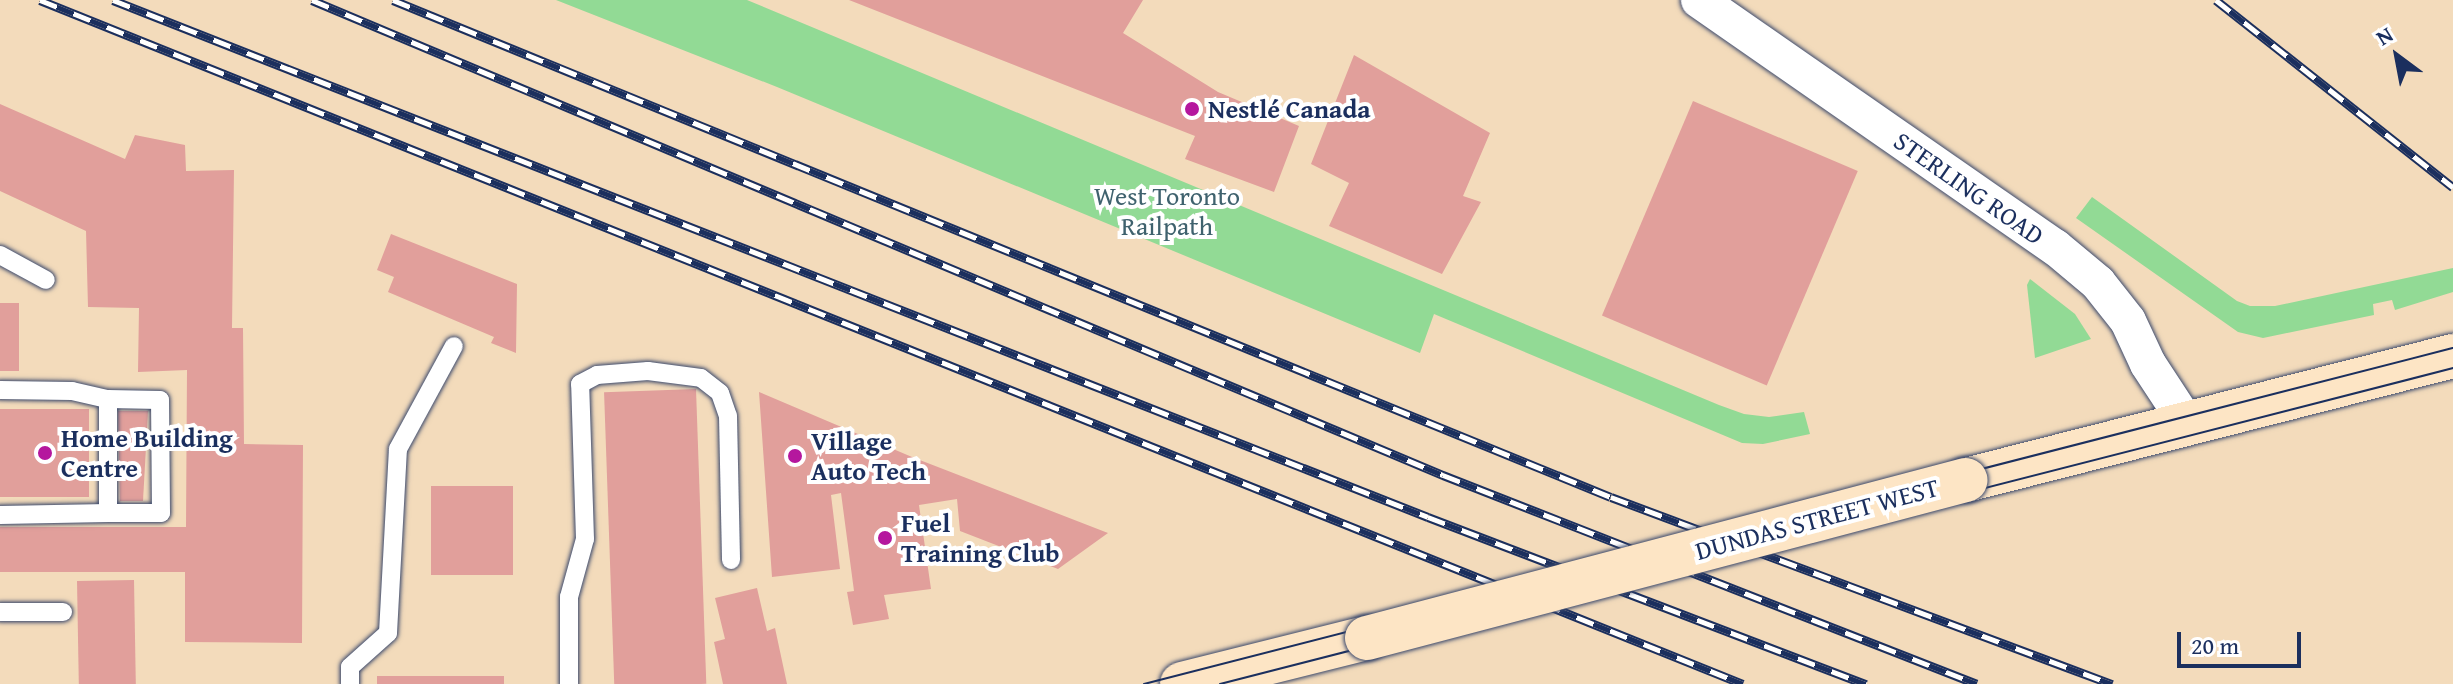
<!DOCTYPE html>
<meta charset="utf-8">
<style>
body{margin:0}
#map{position:relative;width:2453px;height:684px;overflow:hidden;background:#f3dbbb;font-family:"Gentium Book Plus",serif}
div>[style]{position:absolute}
.green>*{inset:0;background:#92da95}
.building>*{inset:0;background:#e19f9b;transform-origin:0 0}
.roads{filter:drop-shadow(0 0 2px #3b496c) drop-shadow(0 0 2px #3b496c)}
.lane>*{height:18px;margin:-9px;padding:0 9px;transform-origin:9px;border-radius:9px;background:#fff}
.street>*{height:36px;margin:-18px;padding:0 18px;transform-origin:18px;border-radius:18px;background:#fff}
.secondary>*{height:44px;margin:-22px;padding:0 22px;transform-origin:22px;border-radius:22px;background:#fde5c5}
.tram>*{height:2px;margin:-1px;padding:0 1px;transform-origin:1px;border-radius:1px;background:#1b2f5e}
.rail>*{height:9px;margin-top:-4.5px;transform-origin:0;background:repeating-linear-gradient(90deg,#fff 0 18px,#1b2f5e 0 36px);box-sizing:border-box;border-block:2px solid #1b2f5e}
.bridges{filter:drop-shadow(0 0 2px #3b496c) drop-shadow(0 0 2px #3b496c)}
.secondary-bridge>*{height:44px;margin:-22px;padding:0 22px;transform-origin:22px;border-radius:22px;background:#fde5c5}
.dots>*{width:22px;height:22px;translate:-50% -50%;box-sizing:border-box;border:4px solid #fff;border-radius:50%}
span{translate:-50% -50%;white-space:nowrap;text-align:center;line-height:1.15;-webkit-text-stroke:8px #fff;paint-order:stroke}
.poi-label{font-size:26px;color:#1b2f5e;font-weight:700}
.left{translate:0 -50%;text-align:left}
.street-label{font-size:26px;color:#1b2f5e}
.park-label{font-size:26px;color:#3f626e}
.north{position:absolute;left:2357px;top:16px;width:80px;height:80px;-webkit-text-stroke:6px #fff;paint-order:stroke;rotate:328deg;font-size:22px;font-weight:700;line-height:32px;text-align:center;color:#1b2f5e}
.north::after{content:'';display:block;margin:auto;width:28px;height:36px;background:#1b2f5e;clip-path:polygon(50% 0,100% 100%,50% 72%,0 100%)}
.scale{position:absolute;left:2177px;top:632px;width:124px;height:36px;box-sizing:border-box;border:4px solid #1b2f5e;border-top:0;padding-left:10px;font-size:24px;line-height:28px;white-space:nowrap;color:#1b2f5e;-webkit-text-stroke:6px #fff;paint-order:stroke}
</style>
<div id="map">
<div class="green">
<i style="clip-path:polygon(556px 0,747px 0,1719px 405px,1744px 414px,1769px 417px,1804px 412px,1810px 434px,1763px 444px,1742px 443px,1434px 314px,1420px 353px,777px 87px)"></i>
<i style="clip-path:polygon(2092px 197px,2237px 301px,2250px 306px,2275px 306px,2453px 268px,2453px 292px,2395px 310px,2392px 300px,2373px 304px,2374px 315px,2263px 338px,2238px 332px,2076px 218px)"></i>
<i style="clip-path:polygon(2030px 279px,2075px 314px,2091px 339px,2035px 358px,2027px 285px)"></i>
</div>
<div class="building">
<i style="clip-path:polygon(849px 0,1143px 0,1123px 33px,1218px 92px,1299px 126px,1274px 192px,1185px 159px,1195px 136px)"></i>
<i style="clip-path:polygon(1354px 55px,1490px 133px,1463px 196px,1481px 202px,1442px 274px,1329px 226px,1349px 183px,1311px 164px)"></i>
<i style="left:1693px;top:101px;width:179px;height:233px;rotate:23deg"></i>
<i style="clip-path:polygon(0 104px,125px 159px,135px 135px,185px 145px,186px 171px,234px 170px,232px 328px,243px 328px,244px 444px,303px 445px,302px 643px,185px 642px,185px 572px,0 572px,0 527px,186px 527px,187px 370px,138px 372px,139px 308px,88px 307px,86px 231px,0 191px)"></i>
<i style="clip-path:polygon(391px 234px,517px 284px,516px 353px,491px 343px,494px 337px,388px 292px,394px 277px,377px 270px)"></i>
<i style="left:19px;top:303px;width:68px;height:19px;rotate:90deg"></i>
<i style="left:696px;top:389px;width:295px;height:92px;rotate:88deg"></i>
<i style="clip-path:polygon(759px 392px,912px 457px,1108px 533px,1058px 569px,960px 531px,957px 499px,919px 505px,931px 589px,884px 595px,889px 619px,853px 625px,847px 592px,854px 591px,841px 493px,831px 495px,840px 569px,772px 577px)"></i>
<i style="left:0;top:409px;width:89px;height:88px"></i>
<i style="clip-path:polygon(118px 411px,148px 411px,143px 501px,120px 501px)"></i>
<i style="left:431px;top:486px;width:82px;height:89px"></i>
<i style="left:134px;top:580px;width:104px;height:57px;rotate:89deg"></i>
<i style="clip-path:polygon(757px 588px,767px 631px,775px 628px,787px 684px,723px 684px,714px 642px,725px 639px,715px 598px)"></i>
<i style="left:377px;top:676px;width:127px;height:8px"></i>
</div>
<div class="roads">
<div class="lane">
<i style="left:0;top:255px;width:52px;rotate:28.5deg"></i>
<i style="left:0;top:390px;width:72px;rotate:0.8deg"></i>
<i style="left:72px;top:391px;width:37px;rotate:13deg"></i>
<i style="left:0;top:515px;width:108px;rotate:-1.1deg"></i>
<i style="left:108px;top:513px;width:53px"></i>
<i style="left:161px;top:513px;width:113px;rotate:-90.5deg"></i>
<i style="left:160px;top:400px;width:52px;rotate:-178.9deg"></i>
<i style="left:108px;top:399px;width:114px;rotate:90deg"></i>
<i style="left:0;top:612px;width:63px"></i>
<i style="left:350px;top:684px;width:17px;rotate:-90deg"></i>
<i style="left:350px;top:667px;width:51px;rotate:-41.8deg"></i>
<i style="left:388px;top:633px;width:184px;rotate:-86.9deg"></i>
<i style="left:398px;top:449px;width:117px;rotate:-61.5deg"></i>
<i style="left:569px;top:684px;width:87px;rotate:-90deg"></i>
<i style="left:569px;top:597px;width:60px;rotate:-74.6deg"></i>
<i style="left:585px;top:539px;width:155px;rotate:-91.8deg"></i>
<i style="left:580px;top:384px;width:19px;rotate:-28deg"></i>
<i style="left:597px;top:375px;width:51px;rotate:-4.5deg"></i>
<i style="left:648px;top:371px;width:53px;rotate:7.5deg"></i>
<i style="left:701px;top:378px;width:24px;rotate:38deg"></i>
<i style="left:720px;top:393px;width:24px;rotate:71deg"></i>
<i style="left:728px;top:416px;width:144px;rotate:88.8deg"></i>
</div>
<div class="street">
<i style="left:1699px;top:0;width:433px;rotate:34.8deg"></i>
<i style="left:2055px;top:247px;width:56px;rotate:39.9deg"></i>
<i style="left:2098px;top:283px;width:48px;rotate:51.7deg"></i>
<i style="left:2128px;top:321px;width:47px;rotate:65.1deg"></i>
<i style="left:2148px;top:364px;width:73px;rotate:56.7deg"></i>
</div>
<div class="secondary">
<i style="left:1966px;top:480px;width:503px;rotate:-14.29deg"></i>
<i style="left:1182px;top:684px;width:191px;rotate:-14deg"></i>
</div>
</div>
<div class="tram">
<i style="left:1144px;top:684px;width:1351px;rotate:-14.4deg"></i>
<i style="left:1220px;top:684px;width:1273px;rotate:-14.37deg"></i>
</div>
<div class="rail">
<i style="left:40px;top:0;width:1835px;rotate:21.88deg"></i>
<i style="left:113px;top:0;width:1413px;rotate:21.46deg"></i>
<i style="left:1428px;top:517px;width:469px;rotate:20.9deg"></i>
<i style="left:312px;top:0;width:1227px;rotate:22.78deg"></i>
<i style="left:1443px;top:475px;width:573px;rotate:21.37deg"></i>
<i style="left:393px;top:0;width:1315px;rotate:22.2deg"></i>
<i style="left:1611px;top:497px;width:535px;rotate:20.47deg"></i>
<i style="left:2216px;top:0;width:302px;rotate:38.3deg"></i>
</div>
<div class="bridges">
<div class="secondary-bridge">
<i style="left:1367px;top:638px;width:619px;rotate:-14.78deg"></i>
</div>
</div>
<div class="dots">
<i style="left:1192px;top:109px;background:#b5179e"></i>
<i style="left:45px;top:453px;background:#b5179e"></i>
<i style="left:795px;top:456px;background:#b5179e"></i>
<i style="left:885px;top:538px;background:#b5179e"></i>
</div>
<div class="poi-label">
<span class="left" style="left:1208px;top:109px">Nestlé Canada</span>
<span class="left" style="left:61px;top:453px">Home Building<br>Centre</span>
<span class="left" style="left:811px;top:456px">Village<br>Auto Tech</span>
<span class="left" style="left:901px;top:538px">Fuel<br>Training Club</span>
</div>
<div class="street-label">
<span style="left:1969px;top:188px;rotate:35deg">STERLING ROAD</span>
<span style="left:1817px;top:519px;rotate:-15deg">DUNDAS STREET WEST</span>
</div>
<div class="park-label">
<span style="left:1167px;top:211px">West Toronto<br>Railpath</span>
</div>
<div class="north">N</div>
<div class="scale">20 m</div>
</div>
